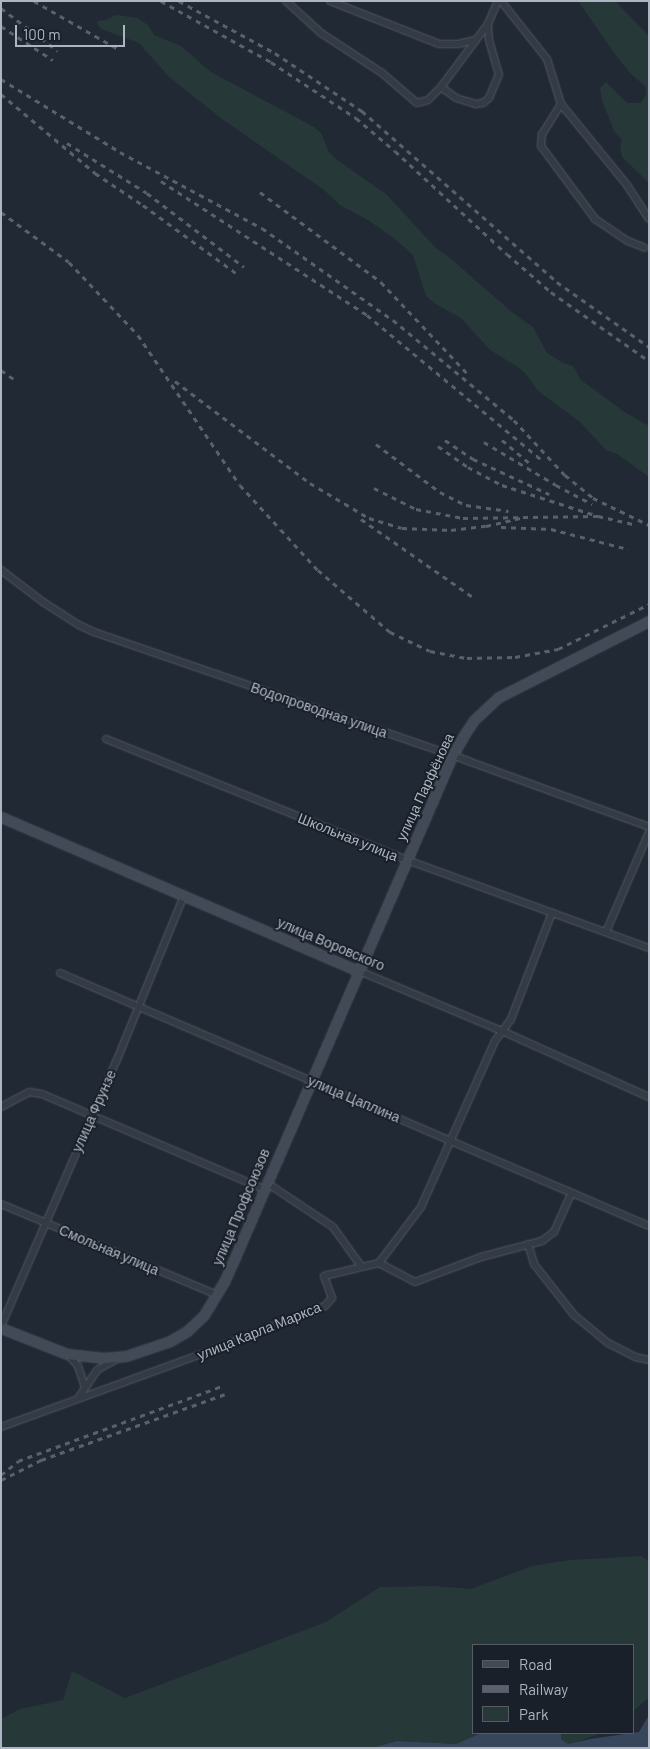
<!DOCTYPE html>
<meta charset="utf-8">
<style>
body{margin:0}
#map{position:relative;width:650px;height:1749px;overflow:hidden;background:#212934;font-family:Barlow,sans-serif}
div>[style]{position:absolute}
.green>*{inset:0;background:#273839}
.water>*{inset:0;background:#38465c}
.roads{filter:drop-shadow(0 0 1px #515863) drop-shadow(0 0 1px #515863)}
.street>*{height:6px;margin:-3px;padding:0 3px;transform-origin:3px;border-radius:3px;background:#343b45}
.secondary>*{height:9px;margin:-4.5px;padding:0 4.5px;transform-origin:4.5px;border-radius:4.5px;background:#424a57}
.rail>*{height:2.5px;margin-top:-1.25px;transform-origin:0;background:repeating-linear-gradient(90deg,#58616d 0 5px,transparent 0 10px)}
span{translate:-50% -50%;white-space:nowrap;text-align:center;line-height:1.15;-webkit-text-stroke:4px #1a2029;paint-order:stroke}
.street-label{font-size:14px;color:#aeb5c2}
.frame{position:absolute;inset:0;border:2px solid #aeb5c2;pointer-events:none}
.legend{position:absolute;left:472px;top:1644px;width:162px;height:90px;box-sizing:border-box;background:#1a2029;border:1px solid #555c66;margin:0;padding:6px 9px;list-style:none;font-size:15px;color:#aeb5c2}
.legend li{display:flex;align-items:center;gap:10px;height:25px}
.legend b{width:25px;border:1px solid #555c66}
.scale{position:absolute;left:15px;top:25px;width:110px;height:22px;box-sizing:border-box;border:2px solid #aeb5c2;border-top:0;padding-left:6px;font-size:15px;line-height:18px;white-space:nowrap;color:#aeb5c2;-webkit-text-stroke:4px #1a2029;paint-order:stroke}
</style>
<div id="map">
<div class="green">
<i style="clip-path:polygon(578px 1px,615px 1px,649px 36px,649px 183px,622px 157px,620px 146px,622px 140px,614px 131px,602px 100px,600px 88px,606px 82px,627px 103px,641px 103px,646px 94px,645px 86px,630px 73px,617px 57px)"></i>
<i style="clip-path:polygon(116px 15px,138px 18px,149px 26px,154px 35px,181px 46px,211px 72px,314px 127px,321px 133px,329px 152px,336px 159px,387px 195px,436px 248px,450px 258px,513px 313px,533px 327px,547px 353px,563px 363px,573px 366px,581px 380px,626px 413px,649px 426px,649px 477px,617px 454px,606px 450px,579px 421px,538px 391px,526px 374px,518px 367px,490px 350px,461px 318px,434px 303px,426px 296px,413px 255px,395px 239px,368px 220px,340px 205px,324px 190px,222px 119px,169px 77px,139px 43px,101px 29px,97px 24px,98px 21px,106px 20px)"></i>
<i style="clip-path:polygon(641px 1556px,649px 1561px,649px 1698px,634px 1710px,634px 1645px,474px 1645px,474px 1733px,481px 1733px,456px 1744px,397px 1741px,372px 1748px,1px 1748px,1px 1719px,20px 1709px,63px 1700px,72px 1671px,125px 1698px,326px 1622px,380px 1587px,432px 1586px,471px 1589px,532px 1566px,571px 1560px)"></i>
<i style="clip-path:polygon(561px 1733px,602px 1733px,568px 1745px,561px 1739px)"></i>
</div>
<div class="water">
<i style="clip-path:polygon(649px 1715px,649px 1748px,372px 1748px,397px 1741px,456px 1744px,481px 1733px,561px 1733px,561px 1739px,568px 1744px,590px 1739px,639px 1732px)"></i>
</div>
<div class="roads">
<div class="street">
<i style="left:286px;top:1px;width:47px;rotate:42.4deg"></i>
<i style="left:321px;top:33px;width:73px;rotate:33.3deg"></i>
<i style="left:382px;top:73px;width:46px;rotate:40.6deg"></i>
<i style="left:417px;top:103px;width:11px;rotate:-15deg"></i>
<i style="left:428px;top:100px;width:18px;rotate:-45deg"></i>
<i style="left:330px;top:1px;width:117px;rotate:21.5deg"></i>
<i style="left:439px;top:44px;width:19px"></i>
<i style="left:458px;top:44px;width:18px;rotate:-13deg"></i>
<i style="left:476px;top:40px;width:20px;rotate:-53deg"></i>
<i style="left:488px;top:24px;width:25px;rotate:-67deg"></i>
<i style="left:501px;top:1px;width:74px;rotate:51.6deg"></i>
<i style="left:547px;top:59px;width:47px;rotate:72.7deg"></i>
<i style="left:561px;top:104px;width:104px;rotate:50.8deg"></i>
<i style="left:627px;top:185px;width:40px;rotate:57.1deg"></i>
<i style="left:476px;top:40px;width:59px;rotate:126.7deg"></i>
<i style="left:441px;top:87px;width:19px;rotate:36deg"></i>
<i style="left:456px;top:98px;width:21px;rotate:17deg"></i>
<i style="left:476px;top:104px;width:7px;rotate:-8deg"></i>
<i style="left:483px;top:103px;width:8px;rotate:-40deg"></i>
<i style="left:489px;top:98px;width:25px;rotate:-67deg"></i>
<i style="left:499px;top:75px;width:36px;rotate:-106deg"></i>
<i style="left:489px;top:40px;width:16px;rotate:-94deg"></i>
<i style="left:561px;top:104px;width:36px;rotate:122deg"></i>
<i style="left:542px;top:134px;width:12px;rotate:95deg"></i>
<i style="left:541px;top:146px;width:91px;rotate:53.5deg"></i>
<i style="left:595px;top:219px;width:40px;rotate:34deg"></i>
<i style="left:628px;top:241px;width:18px;rotate:22deg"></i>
<i style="left:1px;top:570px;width:53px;rotate:37.3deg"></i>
<i style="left:43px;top:602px;width:43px;rotate:32.6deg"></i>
<i style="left:79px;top:625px;width:17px;rotate:25deg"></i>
<i style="left:94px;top:632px;width:396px;rotate:19deg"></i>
<i style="left:468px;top:761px;width:193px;rotate:20deg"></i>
<i style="left:106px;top:739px;width:324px;rotate:21.9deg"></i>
<i style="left:407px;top:860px;width:258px;rotate:20deg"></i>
<i style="left:606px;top:932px;width:109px;rotate:-66.7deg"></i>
<i style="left:359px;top:971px;width:155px;rotate:22.8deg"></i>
<i style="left:502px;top:1031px;width:161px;rotate:24.2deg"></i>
<i style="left:60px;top:973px;width:641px;rotate:23.25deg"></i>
<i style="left:1px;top:1107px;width:32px;rotate:-28deg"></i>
<i style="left:29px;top:1092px;width:13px;rotate:9deg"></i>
<i style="left:42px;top:1094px;width:241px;rotate:23.2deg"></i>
<i style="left:267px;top:1183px;width:79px;rotate:33.7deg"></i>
<i style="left:333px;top:1227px;width:48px;rotate:54.3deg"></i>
<i style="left:1px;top:1204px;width:234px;rotate:22.8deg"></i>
<i style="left:528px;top:1244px;width:21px;rotate:73deg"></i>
<i style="left:534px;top:1264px;width:65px;rotate:51.9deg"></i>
<i style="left:574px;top:1315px;width:44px;rotate:39.5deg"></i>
<i style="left:608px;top:1343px;width:30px;rotate:27deg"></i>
<i style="left:635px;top:1357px;width:14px;rotate:12deg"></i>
<i style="left:379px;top:1263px;width:41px;rotate:27.8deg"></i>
<i style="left:415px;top:1282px;width:71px;rotate:-20.7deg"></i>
<i style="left:481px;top:1257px;width:63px;rotate:-14.7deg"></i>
<i style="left:542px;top:1241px;width:15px;rotate:-37deg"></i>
<i style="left:554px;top:1232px;width:42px;rotate:-65.9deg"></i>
<i style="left:1px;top:1326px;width:288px;rotate:-66.5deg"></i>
<i style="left:116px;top:1062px;width:180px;rotate:-67.8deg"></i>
<i style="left:67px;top:1354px;width:16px;rotate:47deg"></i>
<i style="left:78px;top:1366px;width:22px;rotate:72deg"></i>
<i style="left:79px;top:1397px;width:32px;rotate:-56deg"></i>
<i style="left:97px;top:1370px;width:21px;rotate:-29deg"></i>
<i style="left:1px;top:1427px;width:225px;rotate:-20deg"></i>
<i style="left:212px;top:1350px;width:121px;rotate:-21.3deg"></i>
<i style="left:325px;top:1306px;width:11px;rotate:-49deg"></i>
<i style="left:332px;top:1298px;width:23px;rotate:-110deg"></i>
<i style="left:324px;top:1276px;width:57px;rotate:-13.3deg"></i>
<i style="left:379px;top:1263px;width:70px;rotate:-53.1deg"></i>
<i style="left:421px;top:1207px;width:182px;rotate:-66deg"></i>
<i style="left:495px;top:1041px;width:27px;rotate:-54deg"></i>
<i style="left:511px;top:1019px;width:114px;rotate:-68.9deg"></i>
</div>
<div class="secondary">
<i style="left:1px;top:817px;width:390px;rotate:23.3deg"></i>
<i style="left:1px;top:1328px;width:71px;rotate:21.5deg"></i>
<i style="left:67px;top:1354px;width:36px;rotate:6deg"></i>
<i style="left:103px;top:1358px;width:23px;rotate:-5deg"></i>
<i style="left:126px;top:1356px;width:46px;rotate:-18.8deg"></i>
<i style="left:170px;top:1341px;width:20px;rotate:-30deg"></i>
<i style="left:187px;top:1331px;width:23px;rotate:-43deg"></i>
<i style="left:204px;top:1315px;width:39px;rotate:-59deg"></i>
<i style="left:224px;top:1282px;width:30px;rotate:-66deg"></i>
<i style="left:236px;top:1255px;width:544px;rotate:-66.59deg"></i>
<i style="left:452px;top:756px;width:24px;rotate:-60deg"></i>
<i style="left:464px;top:735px;width:18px;rotate:-56deg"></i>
<i style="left:474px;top:720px;width:34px;rotate:-43deg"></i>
<i style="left:499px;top:697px;width:168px;rotate:-26.9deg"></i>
</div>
</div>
<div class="rail">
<i style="left:34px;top:1px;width:99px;rotate:29.7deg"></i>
<i style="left:161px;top:1px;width:126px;rotate:29deg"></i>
<i style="left:271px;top:62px;width:102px;rotate:33.4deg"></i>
<i style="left:356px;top:118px;width:51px;rotate:40.2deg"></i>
<i style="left:395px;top:151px;width:152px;rotate:42.6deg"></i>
<i style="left:507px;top:254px;width:58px;rotate:40.8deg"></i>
<i style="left:551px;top:292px;width:120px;rotate:35.1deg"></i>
<i style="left:179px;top:1px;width:109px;rotate:28.4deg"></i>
<i style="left:275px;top:53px;width:105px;rotate:33.7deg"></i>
<i style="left:362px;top:111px;width:259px;rotate:41.2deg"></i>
<i style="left:557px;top:282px;width:113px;rotate:35.2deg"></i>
<i style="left:1px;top:8px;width:71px;rotate:37deg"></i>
<i style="left:1px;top:26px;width:62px;rotate:33.2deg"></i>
<i style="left:1px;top:79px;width:140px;rotate:31.5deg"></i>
<i style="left:120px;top:152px;width:161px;rotate:28.2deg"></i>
<i style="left:262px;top:228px;width:160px;rotate:35.1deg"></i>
<i style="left:393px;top:320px;width:157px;rotate:39.6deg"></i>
<i style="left:514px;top:420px;width:75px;rotate:47.2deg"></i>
<i style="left:565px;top:475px;width:36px;rotate:39deg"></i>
<i style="left:593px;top:498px;width:62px;rotate:25.7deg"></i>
<i style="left:1px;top:94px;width:123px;rotate:40deg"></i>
<i style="left:95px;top:173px;width:58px;rotate:33.7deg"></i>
<i style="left:143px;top:205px;width:115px;rotate:36.2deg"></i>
<i style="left:67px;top:143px;width:94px;rotate:32deg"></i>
<i style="left:147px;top:193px;width:122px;rotate:37.3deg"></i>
<i style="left:161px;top:181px;width:246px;rotate:33deg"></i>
<i style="left:367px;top:315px;width:229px;rotate:39.7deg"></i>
<i style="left:260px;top:192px;width:151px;rotate:36.6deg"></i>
<i style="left:381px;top:282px;width:127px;rotate:46.6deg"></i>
<i style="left:1px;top:212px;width:84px;rotate:36.3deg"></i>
<i style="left:69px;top:262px;width:100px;rotate:46.6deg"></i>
<i style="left:138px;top:335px;width:181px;rotate:55.8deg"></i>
<i style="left:240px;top:485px;width:115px;rotate:47.5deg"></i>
<i style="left:318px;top:570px;width:95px;rotate:40.7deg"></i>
<i style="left:390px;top:632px;width:44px;rotate:25.4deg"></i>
<i style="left:430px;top:651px;width:38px;rotate:11deg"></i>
<i style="left:467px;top:658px;width:48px;rotate:-1.2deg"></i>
<i style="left:515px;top:657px;width:44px;rotate:-10.5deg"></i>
<i style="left:558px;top:649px;width:102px;rotate:-26.3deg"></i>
<i style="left:1px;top:370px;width:16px;rotate:35deg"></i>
<i style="left:175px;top:381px;width:169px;rotate:37.1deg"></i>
<i style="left:310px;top:483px;width:69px;rotate:30.7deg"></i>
<i style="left:369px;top:518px;width:34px;rotate:17deg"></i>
<i style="left:402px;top:528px;width:49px;rotate:2.3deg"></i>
<i style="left:451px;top:530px;width:35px;rotate:-7deg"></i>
<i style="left:486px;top:526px;width:36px;rotate:-13deg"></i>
<i style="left:445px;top:440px;width:34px;rotate:34deg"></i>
<i style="left:473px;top:459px;width:84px;rotate:24.7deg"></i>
<i style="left:502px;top:440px;width:38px;rotate:40deg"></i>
<i style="left:484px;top:442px;width:84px;rotate:30.8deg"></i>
<i style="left:556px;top:485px;width:41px;rotate:27.8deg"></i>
<i style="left:376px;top:444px;width:80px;rotate:36.9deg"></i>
<i style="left:440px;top:492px;width:29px;rotate:27deg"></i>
<i style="left:466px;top:505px;width:43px;rotate:7.9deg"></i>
<i style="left:438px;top:446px;width:37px;rotate:35deg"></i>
<i style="left:468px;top:467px;width:38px;rotate:28deg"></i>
<i style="left:502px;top:485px;width:101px;rotate:17.9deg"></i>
<i style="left:598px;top:516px;width:37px;rotate:13deg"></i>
<i style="left:374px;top:488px;width:47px;rotate:26.6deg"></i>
<i style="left:416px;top:509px;width:48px;rotate:10.8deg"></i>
<i style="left:463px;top:518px;width:135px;rotate:-0.8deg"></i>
<i style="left:361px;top:519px;width:136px;rotate:34.9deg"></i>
<i style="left:501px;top:527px;width:50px;rotate:2.3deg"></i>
<i style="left:551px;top:529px;width:80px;rotate:14.6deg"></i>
<i style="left:1px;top:1475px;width:22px;rotate:-39deg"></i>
<i style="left:18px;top:1461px;width:217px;rotate:-20.2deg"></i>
<i style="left:1px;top:1480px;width:45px;rotate:-26.6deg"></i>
<i style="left:41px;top:1460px;width:195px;rotate:-19.7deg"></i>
</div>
<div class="street-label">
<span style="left:319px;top:710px;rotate:19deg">Водопроводная улица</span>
<span style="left:425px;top:787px;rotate:-65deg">улица Парфёнова</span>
<span style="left:348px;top:837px;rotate:22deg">Школьная улица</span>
<span style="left:331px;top:944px;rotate:23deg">улица Воровского</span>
<span style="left:354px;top:1099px;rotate:23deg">улица Цаплина</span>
<span style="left:94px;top:1111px;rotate:-66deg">улица Фрунзе</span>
<span style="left:241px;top:1207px;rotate:-67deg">улица Профсоюзов</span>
<span style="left:109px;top:1250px;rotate:23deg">Смольная улица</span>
<span style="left:259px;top:1331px;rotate:-22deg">улица Карла Маркса</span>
</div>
<div class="frame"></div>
<ul class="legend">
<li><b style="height:6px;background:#424a57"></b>Road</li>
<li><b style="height:6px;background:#58616d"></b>Railway</li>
<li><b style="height:14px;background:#273839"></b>Park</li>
</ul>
<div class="scale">100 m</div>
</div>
